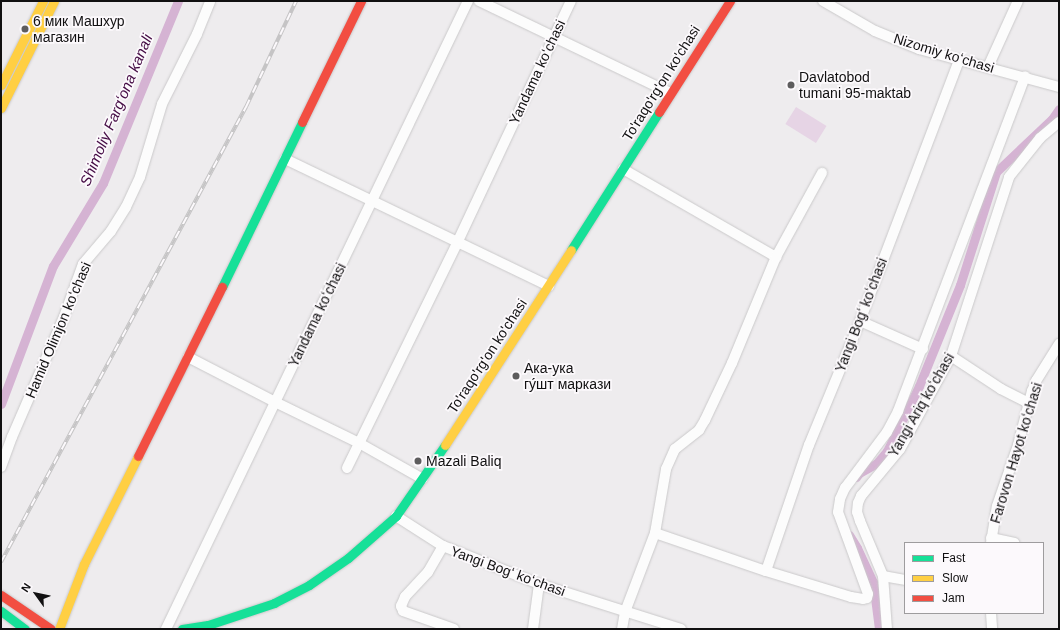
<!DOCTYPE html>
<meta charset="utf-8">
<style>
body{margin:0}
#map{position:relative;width:1060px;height:630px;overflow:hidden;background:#eeecee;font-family:Helvetica,sans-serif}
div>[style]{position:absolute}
.green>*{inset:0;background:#e6d4e5;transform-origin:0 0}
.canal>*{height:9px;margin:-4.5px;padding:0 4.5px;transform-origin:4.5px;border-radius:4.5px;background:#d5b3d3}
.roads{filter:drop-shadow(0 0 1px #cac9ca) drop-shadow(0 0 1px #cac9ca)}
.street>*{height:10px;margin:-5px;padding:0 5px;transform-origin:5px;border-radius:5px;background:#fcfcfc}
.fast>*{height:9px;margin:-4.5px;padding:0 4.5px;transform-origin:4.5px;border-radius:4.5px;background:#16e098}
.slow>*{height:9px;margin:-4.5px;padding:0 4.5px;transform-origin:4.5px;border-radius:4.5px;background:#ffcf43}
.jam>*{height:9px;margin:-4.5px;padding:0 4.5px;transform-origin:4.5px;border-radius:4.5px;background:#f24e42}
.rail>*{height:4px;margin-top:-2px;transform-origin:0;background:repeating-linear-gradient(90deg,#fcf9fc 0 8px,#c5c4c5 0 16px);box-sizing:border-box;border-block:1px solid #c5c4c5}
.dots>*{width:11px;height:11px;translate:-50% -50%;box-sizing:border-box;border:2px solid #fcf9fc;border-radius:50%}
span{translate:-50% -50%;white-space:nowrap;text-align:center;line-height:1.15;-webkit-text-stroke:3.5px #fcf9fc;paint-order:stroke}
.poi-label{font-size:14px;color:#111011}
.left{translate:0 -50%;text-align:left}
.street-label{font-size:14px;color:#111011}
.water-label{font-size:15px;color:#440b44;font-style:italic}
.frame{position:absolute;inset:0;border:2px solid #111011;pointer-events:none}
.legend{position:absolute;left:904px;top:542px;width:140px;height:72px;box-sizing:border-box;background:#fcf9fc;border:1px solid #9e9c9e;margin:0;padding:5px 7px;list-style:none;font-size:12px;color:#111011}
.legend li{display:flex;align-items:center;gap:8px;height:20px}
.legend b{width:20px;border:1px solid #9e9c9e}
.north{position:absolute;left:16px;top:574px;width:40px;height:40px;-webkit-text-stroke:3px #fcf9fc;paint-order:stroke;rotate:303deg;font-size:11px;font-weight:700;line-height:16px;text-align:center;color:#111011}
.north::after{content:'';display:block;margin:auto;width:14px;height:18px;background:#111011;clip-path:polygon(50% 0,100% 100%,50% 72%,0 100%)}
</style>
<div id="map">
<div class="green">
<i style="left:796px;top:107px;width:36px;height:20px;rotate:32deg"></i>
</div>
<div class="canal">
<i style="left:1px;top:404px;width:147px;rotate:-69.4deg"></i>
<i style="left:53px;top:266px;width:97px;rotate:-58.9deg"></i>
<i style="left:103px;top:183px;width:197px;rotate:-67.6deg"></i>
<i style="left:856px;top:477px;width:5px;rotate:-53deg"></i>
<i style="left:859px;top:473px;width:21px;rotate:-29deg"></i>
<i style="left:877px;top:463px;width:16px;rotate:-50deg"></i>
<i style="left:887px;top:451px;width:72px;rotate:-63.8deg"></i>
<i style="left:919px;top:386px;width:109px;rotate:-67.9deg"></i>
<i style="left:960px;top:285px;width:119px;rotate:-72.3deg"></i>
<i style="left:996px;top:172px;width:77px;rotate:-43.4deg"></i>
<i style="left:1052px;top:119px;width:12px;rotate:-55deg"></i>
<i style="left:849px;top:535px;width:15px;rotate:58deg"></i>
<i style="left:857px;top:548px;width:38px;rotate:65deg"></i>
<i style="left:873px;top:582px;width:47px;rotate:82.7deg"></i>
</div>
<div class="roads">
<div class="street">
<i style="left:479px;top:1px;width:212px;rotate:25.7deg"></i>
<i style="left:823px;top:1px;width:60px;rotate:30deg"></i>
<i style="left:875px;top:31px;width:48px;rotate:22.2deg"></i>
<i style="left:919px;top:49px;width:145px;rotate:15.2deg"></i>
<i style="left:988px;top:67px;width:72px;rotate:-65.6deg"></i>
<i style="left:285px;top:159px;width:293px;rotate:25.7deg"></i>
<i style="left:623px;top:169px;width:177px;rotate:29.9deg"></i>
<i style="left:860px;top:321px;width:69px;rotate:24deg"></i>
<i style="left:951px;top:356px;width:60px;rotate:33.4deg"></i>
<i style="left:1001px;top:389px;width:31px;rotate:27deg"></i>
<i style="left:188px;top:357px;width:98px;rotate:27.3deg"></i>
<i style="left:275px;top:402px;width:93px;rotate:26deg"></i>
<i style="left:359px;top:443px;width:73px;rotate:29.4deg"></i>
<i style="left:1px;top:467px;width:32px;rotate:-70deg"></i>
<i style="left:12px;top:437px;width:131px;rotate:-66.6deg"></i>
<i style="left:64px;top:317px;width:56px;rotate:-70.3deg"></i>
<i style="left:83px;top:264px;width:43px;rotate:-49.7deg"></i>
<i style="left:111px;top:231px;width:28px;rotate:-58deg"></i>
<i style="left:126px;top:207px;width:33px;rotate:-65deg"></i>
<i style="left:140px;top:177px;width:76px;rotate:-73.2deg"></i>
<i style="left:162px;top:104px;width:78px;rotate:-63.4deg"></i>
<i style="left:197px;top:34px;width:35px;rotate:-68deg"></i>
<i style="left:347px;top:468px;width:253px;rotate:-63.9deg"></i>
<i style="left:458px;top:241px;width:265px;rotate:-64.8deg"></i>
<i style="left:396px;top:516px;width:56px;rotate:32.6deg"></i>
<i style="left:443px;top:546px;width:103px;rotate:21.6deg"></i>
<i style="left:539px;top:584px;width:149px;rotate:17.6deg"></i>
<i style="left:655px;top:533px;width:117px;rotate:18.9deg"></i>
<i style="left:766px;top:571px;width:89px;rotate:17deg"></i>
<i style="left:851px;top:597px;width:12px;rotate:9deg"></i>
<i style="left:863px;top:599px;width:4px;rotate:-14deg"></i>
<i style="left:867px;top:598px;width:4px;rotate:-76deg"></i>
<i style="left:868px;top:594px;width:87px;rotate:-110.1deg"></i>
<i style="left:838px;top:512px;width:13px;rotate:-81deg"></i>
<i style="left:840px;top:499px;width:12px;rotate:-66deg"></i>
<i style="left:845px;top:488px;width:70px;rotate:-53.1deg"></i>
<i style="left:887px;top:432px;width:24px;rotate:-62deg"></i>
<i style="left:898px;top:411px;width:358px;rotate:-69.2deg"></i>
<i style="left:991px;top:538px;width:24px;rotate:12deg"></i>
<i style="left:991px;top:543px;width:37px;rotate:-81deg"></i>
<i style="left:997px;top:506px;width:65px;rotate:-71deg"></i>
<i style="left:1018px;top:445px;width:56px;rotate:-75.5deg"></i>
<i style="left:1032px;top:391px;width:11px;rotate:-68deg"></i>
<i style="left:1036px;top:381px;width:44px;rotate:-58.1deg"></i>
<i style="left:443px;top:546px;width:30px;rotate:120deg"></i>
<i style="left:428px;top:572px;width:34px;rotate:133deg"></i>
<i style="left:405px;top:597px;width:10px;rotate:114deg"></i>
<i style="left:401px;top:606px;width:5px;rotate:68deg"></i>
<i style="left:403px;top:611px;width:54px;rotate:19.4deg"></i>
<i style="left:766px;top:571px;width:133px;rotate:-71.2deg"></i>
<i style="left:809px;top:445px;width:134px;rotate:-67.6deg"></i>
<i style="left:860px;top:321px;width:278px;rotate:-69.2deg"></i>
<i style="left:883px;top:576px;width:22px;rotate:10deg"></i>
<i style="left:991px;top:613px;width:16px;rotate:86deg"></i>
<i style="left:166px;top:629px;width:697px;rotate:-64.32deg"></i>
<i style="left:533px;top:629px;width:45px;rotate:-82.4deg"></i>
<i style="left:622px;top:629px;width:17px;rotate:-80deg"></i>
<i style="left:625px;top:612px;width:85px;rotate:-69.2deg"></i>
<i style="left:655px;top:533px;width:65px;rotate:-80.2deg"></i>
<i style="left:666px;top:469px;width:22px;rotate:-66deg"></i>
<i style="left:675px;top:449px;width:31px;rotate:-38deg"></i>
<i style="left:699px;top:430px;width:12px;rotate:-59deg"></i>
<i style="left:705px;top:420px;width:63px;rotate:-64.7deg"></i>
<i style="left:732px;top:363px;width:115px;rotate:-67.5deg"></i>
<i style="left:776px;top:257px;width:96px;rotate:-61.3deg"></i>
<i style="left:887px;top:629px;width:53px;rotate:-94.3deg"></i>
<i style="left:883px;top:576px;width:60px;rotate:-112.7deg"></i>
<i style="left:860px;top:521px;width:9px;rotate:-108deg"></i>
<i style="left:857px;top:512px;width:9px;rotate:-84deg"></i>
<i style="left:858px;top:503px;width:8px;rotate:-67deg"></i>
<i style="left:861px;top:496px;width:61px;rotate:-50.3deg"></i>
<i style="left:900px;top:449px;width:106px;rotate:-61.3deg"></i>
<i style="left:951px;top:356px;width:188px;rotate:-72deg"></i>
<i style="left:1009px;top:177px;width:50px;rotate:-51.5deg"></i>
<i style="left:1040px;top:138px;width:25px;rotate:-40deg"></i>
</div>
<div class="fast">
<i style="left:571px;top:250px;width:164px;rotate:-57.5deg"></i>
<i style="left:222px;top:287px;width:183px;rotate:-64.1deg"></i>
<i style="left:1px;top:611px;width:30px;rotate:37deg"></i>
<i style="left:182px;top:629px;width:26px;rotate:-9deg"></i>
<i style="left:208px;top:625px;width:70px;rotate:-18.4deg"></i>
<i style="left:274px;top:603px;width:39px;rotate:-27deg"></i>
<i style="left:309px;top:585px;width:47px;rotate:-34.7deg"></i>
<i style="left:348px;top:558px;width:64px;rotate:-41.2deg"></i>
<i style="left:396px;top:516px;width:86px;rotate:-55.4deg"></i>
</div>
<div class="slow">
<i style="left:1px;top:85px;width:94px;rotate:-63.4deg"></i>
<i style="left:1px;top:108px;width:119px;rotate:-63.6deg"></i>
<i style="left:445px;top:445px;width:232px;rotate:-57.1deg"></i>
<i style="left:59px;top:629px;width:70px;rotate:-69deg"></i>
<i style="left:84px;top:564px;width:121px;rotate:-63.4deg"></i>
</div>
<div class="jam">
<i style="left:659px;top:112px;width:132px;rotate:-57.4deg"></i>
<i style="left:302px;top:122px;width:135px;rotate:-64deg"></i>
<i style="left:138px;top:456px;width:189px;rotate:-63.6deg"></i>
<i style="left:1px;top:595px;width:60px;rotate:34.2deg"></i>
</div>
</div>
<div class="rail">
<i style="left:1px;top:562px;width:517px;rotate:-61.7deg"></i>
<i style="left:246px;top:107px;width:117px;rotate:-64.7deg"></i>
</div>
<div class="dots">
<i style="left:25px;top:29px;background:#5e5d5e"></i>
<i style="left:791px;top:85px;background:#5e5d5e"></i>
<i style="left:516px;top:376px;background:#5e5d5e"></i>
<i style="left:418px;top:461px;background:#5e5d5e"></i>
</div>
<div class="poi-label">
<span class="left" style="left:33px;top:29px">6 мик Машхур<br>магазин</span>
<span class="left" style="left:799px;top:85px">Davlatobod<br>tumani 95-maktab</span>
<span class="left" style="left:524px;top:376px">Ака-ука<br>гу́шт маркази</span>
<span class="left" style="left:426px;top:461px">Mazali Baliq</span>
</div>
<div class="street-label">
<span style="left:944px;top:53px;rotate:17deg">Nizomiy koʻchasi</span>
<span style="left:537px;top:72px;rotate:-65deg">Yandama koʻchasi</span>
<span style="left:661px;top:83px;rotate:-58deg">To'raqo'rg'on ko'chasi</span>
<span style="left:317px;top:315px;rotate:-64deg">Yandama koʻchasi</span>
<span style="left:861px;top:315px;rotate:-69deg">Yangi Bogʻ koʻchasi</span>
<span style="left:58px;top:330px;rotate:-67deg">Hamid Olimjon koʻchasi</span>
<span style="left:487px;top:356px;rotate:-57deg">To'raqo'rg'on ko'chasi</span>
<span style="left:921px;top:405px;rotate:-60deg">Yangi Ariq koʻchasi</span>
<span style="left:1016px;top:453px;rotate:-73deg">Farovon Hayot koʻchasi</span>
<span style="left:508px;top:571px;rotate:20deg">Yangi Bogʻ koʻchasi</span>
</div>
<div class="water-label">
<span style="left:116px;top:110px;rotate:-67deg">Shimoliy Fargʻona kanali</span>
</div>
<div class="frame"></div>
<ul class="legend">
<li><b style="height:5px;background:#16e098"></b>Fast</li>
<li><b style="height:5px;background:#ffcf43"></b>Slow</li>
<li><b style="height:5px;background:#f24e42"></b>Jam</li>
</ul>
<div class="north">N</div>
</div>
